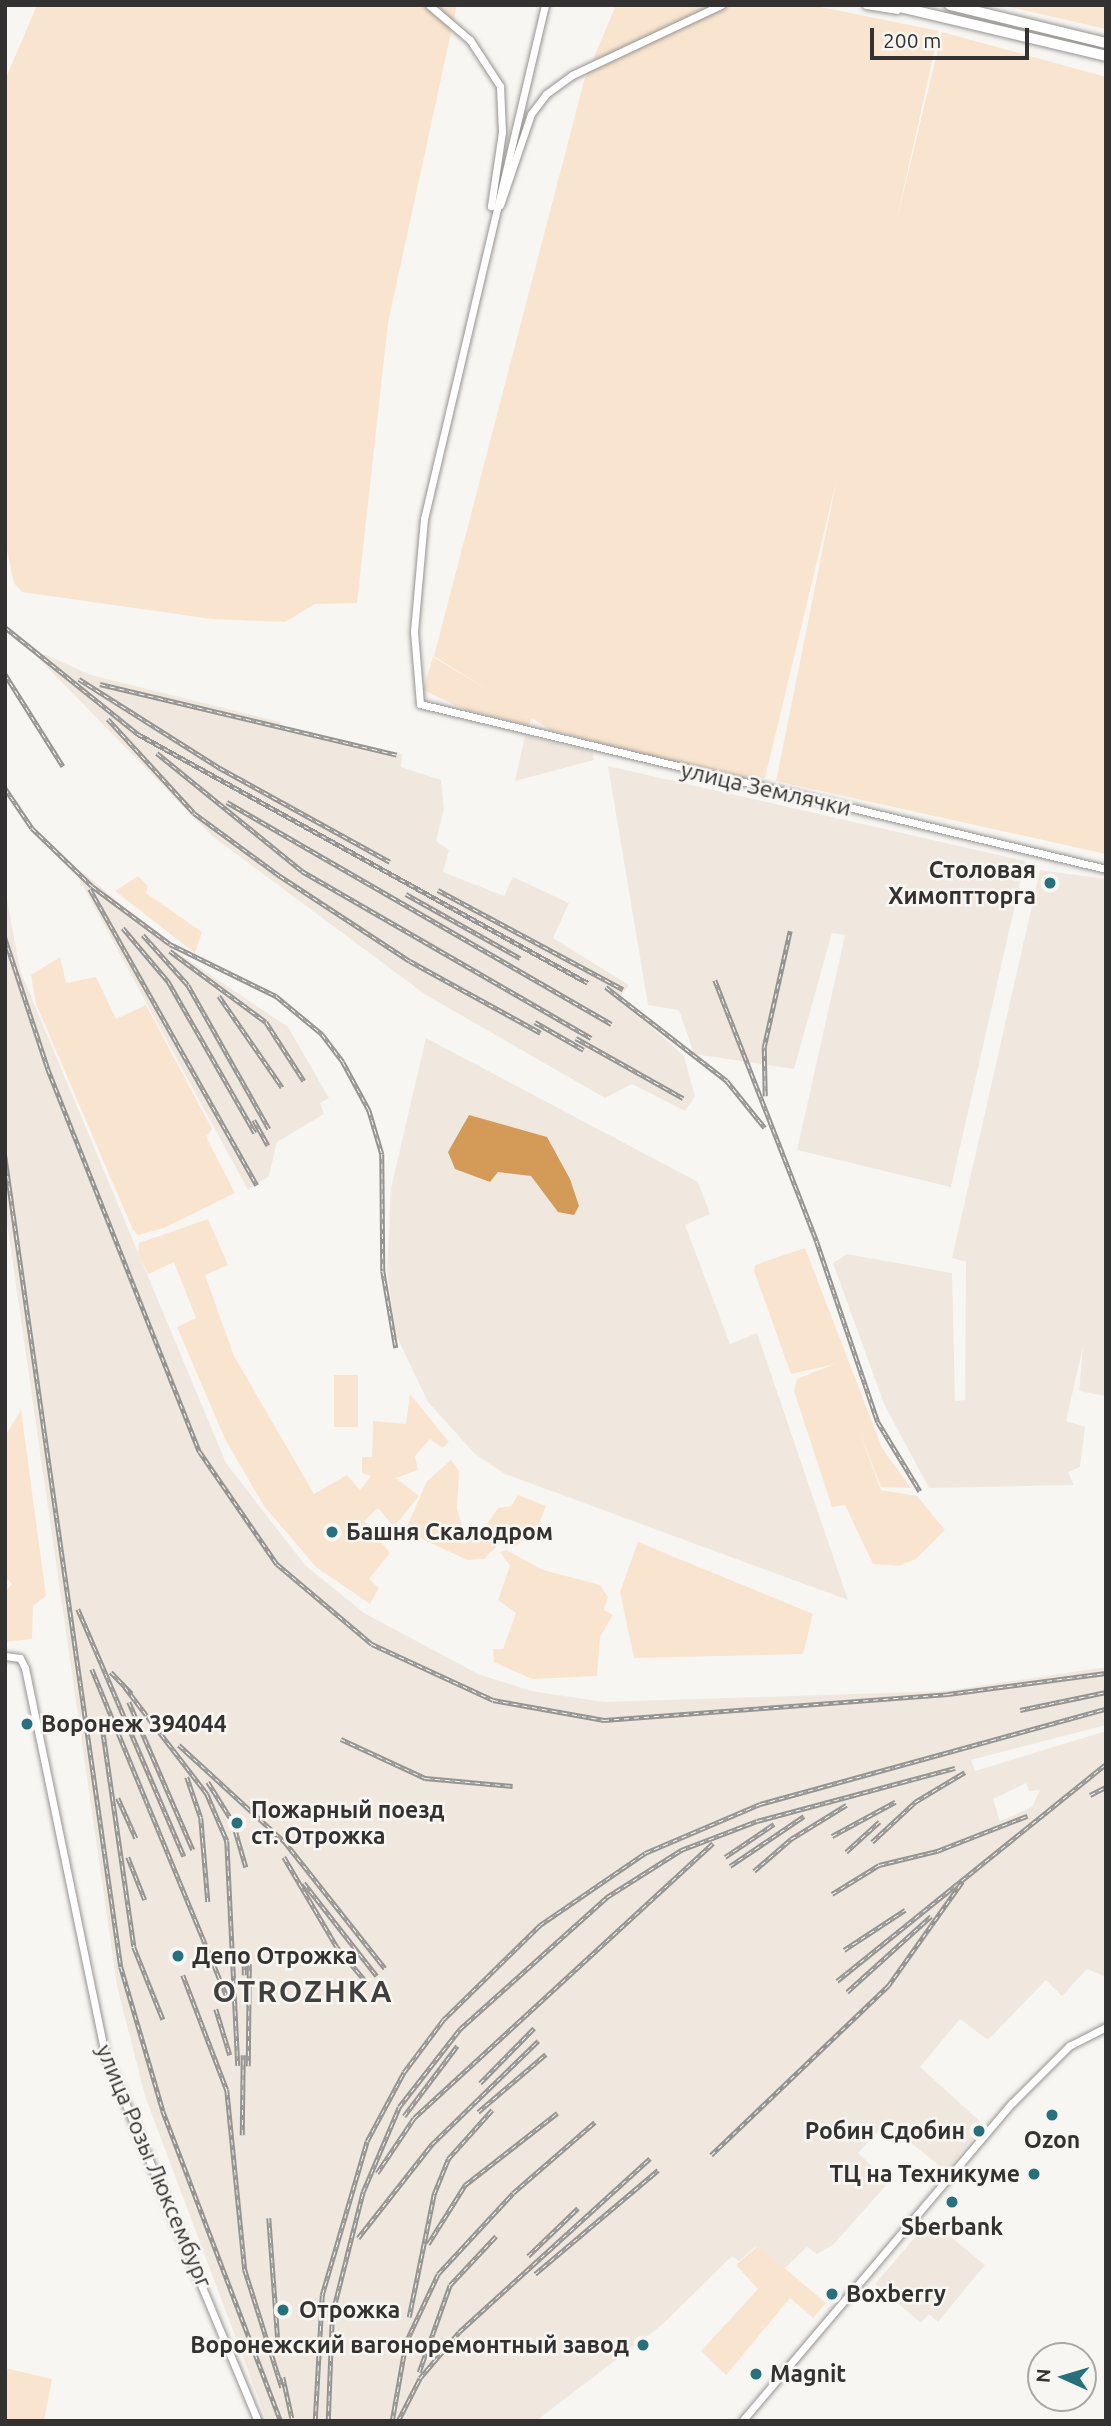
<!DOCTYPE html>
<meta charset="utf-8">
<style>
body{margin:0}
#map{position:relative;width:1111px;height:2426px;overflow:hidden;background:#f8f6f3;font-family:Ubuntu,sans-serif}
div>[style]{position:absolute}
.built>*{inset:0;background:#f0e8df}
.green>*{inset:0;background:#f9e5cf;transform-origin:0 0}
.water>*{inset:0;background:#d49b58}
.roads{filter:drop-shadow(0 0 2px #969491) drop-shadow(0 0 2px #969491)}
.secondary>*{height:7px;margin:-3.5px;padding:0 3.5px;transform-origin:3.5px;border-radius:3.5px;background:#fff}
.highway>*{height:10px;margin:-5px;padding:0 5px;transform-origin:5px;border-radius:5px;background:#fff}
.rail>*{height:4.5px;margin-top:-2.25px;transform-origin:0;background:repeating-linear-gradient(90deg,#f8f6f3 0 5px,#959492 0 10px);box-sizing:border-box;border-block:2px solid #959492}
.dots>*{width:19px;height:19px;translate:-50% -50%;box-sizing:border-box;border:4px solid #f8f6f3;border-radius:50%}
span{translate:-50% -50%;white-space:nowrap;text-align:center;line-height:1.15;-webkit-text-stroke:5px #f8f6f3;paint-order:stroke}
.street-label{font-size:23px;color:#333231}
.poi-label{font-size:23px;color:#333231;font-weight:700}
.right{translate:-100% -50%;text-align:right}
.left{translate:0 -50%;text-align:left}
.district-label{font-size:30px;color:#42403e;font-weight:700;letter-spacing:2px}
.frame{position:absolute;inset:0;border:7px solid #333231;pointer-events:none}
.north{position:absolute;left:1027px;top:2342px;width:70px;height:70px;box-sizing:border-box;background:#f8f6f3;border:2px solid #a9a8a5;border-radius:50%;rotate:274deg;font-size:19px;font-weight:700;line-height:28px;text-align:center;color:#333231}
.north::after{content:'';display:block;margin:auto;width:24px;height:32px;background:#28707c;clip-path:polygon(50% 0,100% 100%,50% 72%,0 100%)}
.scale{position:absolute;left:870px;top:28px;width:159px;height:32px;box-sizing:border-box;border:4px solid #333231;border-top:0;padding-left:9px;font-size:21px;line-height:24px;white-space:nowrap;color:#333231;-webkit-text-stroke:5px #f8f6f3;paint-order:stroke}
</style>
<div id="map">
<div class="built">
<i style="clip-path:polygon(44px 654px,91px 675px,280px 722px,282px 729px,402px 754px,401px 767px,441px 780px,444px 809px,436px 841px,449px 850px,443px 872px,504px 896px,513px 877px,569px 903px,553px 938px,629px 985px,619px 998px,684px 1056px,695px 1096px,685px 1111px,632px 1084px,605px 1098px,426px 995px,212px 836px,40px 660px)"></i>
<i style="clip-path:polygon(525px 736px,593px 752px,594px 760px,515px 781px)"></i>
<i style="clip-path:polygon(608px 766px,1025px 861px,951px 1187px,797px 1150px,845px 935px,832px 933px,794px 1069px,694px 1054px,679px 1010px,648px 1005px)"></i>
<i style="clip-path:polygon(1040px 870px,1106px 879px,1106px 1396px,1079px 1391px,1083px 1347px,1066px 1421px,1085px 1427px,1080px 1467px,1068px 1472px,1074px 1485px,929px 1488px,884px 1404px,833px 1263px,847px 1254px,952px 1273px,955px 1401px,965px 1400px,966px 1262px,952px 1258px)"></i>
<i style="clip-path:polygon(84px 873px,177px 952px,288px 1027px,329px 1098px,320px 1103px,324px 1114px,277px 1142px,269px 1176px,248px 1190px,79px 879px)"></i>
<i style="clip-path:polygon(evenodd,5px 889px,20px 970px,226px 1463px,305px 1565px,364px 1613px,478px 1674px,531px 1691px,604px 1702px,945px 1691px,1106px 1667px,1106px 1725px,971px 1760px,975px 1771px,1106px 1731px,1106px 1977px,1087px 1969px,1062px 1996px,1046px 1980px,988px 2040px,960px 2019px,920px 2067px,983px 2124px,946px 2171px,886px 2123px,858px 2153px,889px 2182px,833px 2245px,817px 2254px,807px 2247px,783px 2270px,755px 2247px,739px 2261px,732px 2256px,663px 2324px,536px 2421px,267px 2421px,145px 2096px,117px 1986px,5px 1209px,5px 889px,1026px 1783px,1029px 1791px,1040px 1790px,1032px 1807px,1000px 1821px,993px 1799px,1026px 1783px)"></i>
<i style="clip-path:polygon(426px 1038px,698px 1182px,710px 1214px,685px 1225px,730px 1344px,757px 1333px,848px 1600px,505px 1474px,475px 1454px,428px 1402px,395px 1333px,387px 1270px,391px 1188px)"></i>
<i style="clip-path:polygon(930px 2220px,985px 2265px,938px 2322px,929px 2314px,921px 2323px,875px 2284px)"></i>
</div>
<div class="green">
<i style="clip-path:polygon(37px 5px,457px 5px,388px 323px,357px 603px,315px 604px,285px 622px,212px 619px,22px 592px,14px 583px,5px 541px,5px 80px)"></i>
<i style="clip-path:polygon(616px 5px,811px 5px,939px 31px,896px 223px,942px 32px,1106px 77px,1106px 854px,776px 781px,837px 478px,765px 778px,734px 778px,551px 730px,434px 656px,584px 81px)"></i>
<i style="clip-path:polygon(1001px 5px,1106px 5px,1106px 29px)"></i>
<i style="clip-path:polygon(433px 657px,532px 716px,529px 725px,466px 710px,423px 690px)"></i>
<i style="clip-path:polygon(138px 876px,148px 886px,146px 893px,202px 932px,195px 953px,115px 891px)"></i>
<i style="clip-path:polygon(60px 957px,66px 983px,96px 977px,116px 1019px,146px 1005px,212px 1129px,206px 1137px,235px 1193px,164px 1228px,138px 1235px,133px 1230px,36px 1004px,31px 975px)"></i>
<i style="clip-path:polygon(208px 1219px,228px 1265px,205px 1275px,234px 1356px,314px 1494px,347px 1475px,360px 1490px,371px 1476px,362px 1473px,362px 1457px,372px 1457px,373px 1421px,406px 1424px,410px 1394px,449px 1442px,442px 1448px,430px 1439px,415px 1456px,418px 1470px,396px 1478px,419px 1496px,394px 1527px,378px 1508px,364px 1521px,390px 1553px,369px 1579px,379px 1588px,370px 1604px,316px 1567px,264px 1506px,225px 1439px,177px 1327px,196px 1318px,174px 1262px,148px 1274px,138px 1253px,139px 1243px)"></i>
<i style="clip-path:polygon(805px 1248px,882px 1448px,911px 1488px,881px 1487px,858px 1428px,881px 1490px,917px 1496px,945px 1530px,916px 1559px,899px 1566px,873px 1564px,845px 1505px,832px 1507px,794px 1391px,797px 1379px,835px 1364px,791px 1374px,754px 1271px,755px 1265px)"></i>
<i style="left:334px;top:1375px;width:24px;height:52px"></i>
<i style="clip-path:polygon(21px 1410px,46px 1596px,33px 1606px,32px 1639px,5px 1642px,5px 1592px,12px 1584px,5px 1577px,5px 1436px)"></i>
<i style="clip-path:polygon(451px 1460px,459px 1471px,457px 1509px,466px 1536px,477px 1538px,498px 1508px,511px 1506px,518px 1495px,546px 1506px,536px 1531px,514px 1547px,502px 1541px,484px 1559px,467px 1560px,405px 1531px,427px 1481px)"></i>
<i style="clip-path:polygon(638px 1542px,813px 1614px,803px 1654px,634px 1658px,620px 1592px)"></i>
<i style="clip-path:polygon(506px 1550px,543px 1570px,600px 1585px,608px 1597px,604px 1610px,613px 1615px,600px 1637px,597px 1676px,532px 1679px,494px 1662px,493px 1649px,503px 1649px,516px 1613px,498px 1600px,510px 1566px,500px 1552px)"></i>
<i style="clip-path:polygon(758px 2246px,826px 2303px,813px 2318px,790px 2298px,726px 2375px,701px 2351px,758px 2289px,736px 2265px)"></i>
<i style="clip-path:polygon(5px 2368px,52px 2379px,44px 2421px,5px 2421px)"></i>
</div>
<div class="water">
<i style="clip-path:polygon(469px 1115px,547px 1137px,570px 1179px,579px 1206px,574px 1215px,558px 1212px,531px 1176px,498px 1172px,490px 1182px,455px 1169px,448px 1152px)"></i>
</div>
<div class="roads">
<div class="secondary">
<i style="left:429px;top:5px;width:54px;rotate:40.5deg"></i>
<i style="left:470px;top:40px;width:55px;rotate:56.9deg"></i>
<i style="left:500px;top:86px;width:46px;rotate:87.5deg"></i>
<i style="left:502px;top:132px;width:75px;rotate:98.5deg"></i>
<i style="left:545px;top:5px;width:528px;rotate:103.25deg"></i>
<i style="left:424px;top:519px;width:113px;rotate:95.1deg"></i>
<i style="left:414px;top:632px;width:72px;rotate:85.2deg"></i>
<i style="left:420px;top:704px;width:706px;rotate:13.52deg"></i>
<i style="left:866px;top:5px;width:31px;rotate:9deg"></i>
<i style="left:500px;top:205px;width:96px;rotate:-71.2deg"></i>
<i style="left:531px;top:114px;width:25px;rotate:-53deg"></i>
<i style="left:546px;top:94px;width:32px;rotate:-36deg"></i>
<i style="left:572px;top:75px;width:165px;rotate:-25.2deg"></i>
<i style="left:5px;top:1656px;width:15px;rotate:8deg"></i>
<i style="left:20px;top:1658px;width:11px;rotate:63deg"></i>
<i style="left:25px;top:1668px;width:394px;rotate:78.3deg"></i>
<i style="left:105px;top:2054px;width:398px;rotate:67.4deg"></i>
<i style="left:742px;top:2421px;width:417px;rotate:-49.7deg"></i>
<i style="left:1012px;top:2103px;width:81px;rotate:-45deg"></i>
<i style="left:1069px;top:2046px;width:42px;rotate:-27.2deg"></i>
</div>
<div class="highway">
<i style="left:891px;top:5px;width:221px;rotate:13.3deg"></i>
<i style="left:950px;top:5px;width:161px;rotate:13.7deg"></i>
</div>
</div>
<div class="rail">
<i style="left:5px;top:627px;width:171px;rotate:38.8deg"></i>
<i style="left:138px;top:734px;width:514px;rotate:28.96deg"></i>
<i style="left:5px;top:674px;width:109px;rotate:57.8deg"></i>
<i style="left:79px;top:679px;width:167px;rotate:32.3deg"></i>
<i style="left:220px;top:768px;width:194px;rotate:28.9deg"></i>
<i style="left:100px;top:684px;width:305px;rotate:13.4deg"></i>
<i style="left:108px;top:719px;width:127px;rotate:47.5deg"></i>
<i style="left:194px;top:813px;width:107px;rotate:36.2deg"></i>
<i style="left:280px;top:876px;width:155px;rotate:33.2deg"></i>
<i style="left:410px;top:961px;width:149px;rotate:28.8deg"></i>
<i style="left:157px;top:753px;width:187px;rotate:39.1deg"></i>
<i style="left:302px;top:871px;width:334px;rotate:30deg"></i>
<i style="left:5px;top:788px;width:48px;rotate:56deg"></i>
<i style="left:32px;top:828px;width:83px;rotate:44deg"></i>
<i style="left:92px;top:886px;width:97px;rotate:36.6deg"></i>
<i style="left:170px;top:944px;width:118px;rotate:26.1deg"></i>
<i style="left:276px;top:996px;width:60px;rotate:39.6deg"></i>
<i style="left:322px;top:1034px;width:35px;rotate:53deg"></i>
<i style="left:343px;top:1062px;width:55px;rotate:61.6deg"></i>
<i style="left:369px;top:1110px;width:46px;rotate:73.5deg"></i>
<i style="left:382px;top:1154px;width:117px;rotate:89.5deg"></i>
<i style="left:383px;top:1271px;width:78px;rotate:80.4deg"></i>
<i style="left:227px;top:802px;width:444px;rotate:30deg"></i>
<i style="left:90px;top:889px;width:340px;rotate:60.6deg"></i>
<i style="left:438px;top:890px;width:210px;rotate:28.2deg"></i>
<i style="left:406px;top:894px;width:131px;rotate:29.3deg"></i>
<i style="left:123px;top:928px;width:70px;rotate:49.7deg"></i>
<i style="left:168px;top:981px;width:175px;rotate:60.2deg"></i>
<i style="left:143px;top:935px;width:67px;rotate:48deg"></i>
<i style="left:188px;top:985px;width:165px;rotate:60.6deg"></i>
<i style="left:5px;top:938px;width:138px;rotate:71.8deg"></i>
<i style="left:48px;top:1069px;width:412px;rotate:68.4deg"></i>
<i style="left:200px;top:1452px;width:136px;rotate:55.5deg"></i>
<i style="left:277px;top:1564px;width:124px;rotate:40.1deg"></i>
<i style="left:372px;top:1644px;width:133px;rotate:24.8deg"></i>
<i style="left:493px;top:1700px;width:113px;rotate:10.2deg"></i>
<i style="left:604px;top:1720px;width:345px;rotate:-4.3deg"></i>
<i style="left:948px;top:1694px;width:159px;rotate:-7.6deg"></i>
<i style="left:170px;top:951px;width:119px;rotate:36.5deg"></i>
<i style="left:266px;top:1022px;width:70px;rotate:57.2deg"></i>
<i style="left:715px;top:980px;width:281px;rotate:68.7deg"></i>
<i style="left:817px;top:1242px;width:190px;rotate:71.3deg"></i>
<i style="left:878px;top:1422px;width:81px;rotate:58.7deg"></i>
<i style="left:606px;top:987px;width:153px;rotate:37.8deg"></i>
<i style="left:727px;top:1081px;width:60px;rotate:51deg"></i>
<i style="left:219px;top:996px;width:111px;rotate:55.3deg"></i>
<i style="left:535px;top:1022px;width:56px;rotate:29.7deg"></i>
<i style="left:576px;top:1038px;width:123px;rotate:29.3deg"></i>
<i style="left:765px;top:1096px;width:49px;rotate:-91.2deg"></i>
<i style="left:764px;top:1047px;width:119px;rotate:-77.4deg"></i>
<i style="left:254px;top:1120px;width:29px;rotate:61deg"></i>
<i style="left:5px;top:1156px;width:819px;rotate:81.86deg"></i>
<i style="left:121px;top:1967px;width:150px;rotate:73.7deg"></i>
<i style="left:163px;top:2111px;width:332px;rotate:69.2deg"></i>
<i style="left:78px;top:1609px;width:269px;rotate:66.8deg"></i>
<i style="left:92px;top:1669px;width:361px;rotate:67.6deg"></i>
<i style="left:111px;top:1672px;width:30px;rotate:46deg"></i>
<i style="left:125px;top:1687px;width:135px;rotate:52.5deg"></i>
<i style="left:207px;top:1794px;width:51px;rotate:66.9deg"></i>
<i style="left:227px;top:1841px;width:225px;rotate:87.2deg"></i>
<i style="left:129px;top:1702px;width:161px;rotate:66.6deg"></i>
<i style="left:1020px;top:1710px;width:88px;rotate:-11.8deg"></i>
<i style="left:101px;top:1717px;width:232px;rotate:81.8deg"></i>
<i style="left:134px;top:1947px;width:78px;rotate:68.1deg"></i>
<i style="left:341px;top:1739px;width:93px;rotate:24.9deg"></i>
<i style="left:425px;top:1778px;width:88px;rotate:5.2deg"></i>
<i style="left:179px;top:1745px;width:144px;rotate:42.5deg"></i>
<i style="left:285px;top:1842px;width:161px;rotate:51.6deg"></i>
<i style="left:187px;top:1777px;width:43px;rotate:71.1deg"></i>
<i style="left:201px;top:1818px;width:84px;rotate:85.2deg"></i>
<i style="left:208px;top:1782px;width:47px;rotate:58deg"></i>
<i style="left:233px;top:1822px;width:47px;rotate:73.9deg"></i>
<i style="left:1090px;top:1795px;width:18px;rotate:-27deg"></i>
<i style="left:118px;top:1798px;width:44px;rotate:65.8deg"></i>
<i style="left:832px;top:1836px;width:72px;rotate:-28.4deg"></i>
<i style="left:872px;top:1842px;width:59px;rotate:-42.9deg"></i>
<i style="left:915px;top:1802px;width:58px;rotate:-31deg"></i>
<i style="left:846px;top:1852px;width:45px;rotate:-42.3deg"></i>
<i style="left:128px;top:1857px;width:46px;rotate:68.4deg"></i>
<i style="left:284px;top:1857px;width:104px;rotate:59.5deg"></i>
<i style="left:337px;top:1947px;width:48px;rotate:50deg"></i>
<i style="left:725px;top:1857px;width:59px;rotate:-34deg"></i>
<i style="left:730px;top:1866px;width:89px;rotate:-34deg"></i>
<i style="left:754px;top:1871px;width:49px;rotate:-40.9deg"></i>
<i style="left:791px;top:1839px;width:65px;rotate:-31.7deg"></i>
<i style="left:304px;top:1883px;width:118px;rotate:51.9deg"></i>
<i style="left:832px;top:1894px;width:55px;rotate:-31.7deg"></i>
<i style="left:879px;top:1865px;width:60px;rotate:-13.6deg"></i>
<i style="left:937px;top:1851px;width:97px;rotate:-21.3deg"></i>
<i style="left:844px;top:1950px;width:73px;rotate:-33.3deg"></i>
<i style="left:183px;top:1975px;width:123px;rotate:69.1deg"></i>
<i style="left:227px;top:2090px;width:181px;rotate:84.3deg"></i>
<i style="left:245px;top:2270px;width:123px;rotate:72.5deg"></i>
<i style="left:244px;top:1975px;width:25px;rotate:-90deg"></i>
<i style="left:837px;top:1981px;width:346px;rotate:-38.9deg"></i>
<i style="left:847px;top:1992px;width:113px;rotate:-42.1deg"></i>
<i style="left:216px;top:2009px;width:48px;rotate:73.1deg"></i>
<i style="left:248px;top:2066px;width:102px;rotate:-89.4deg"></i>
<i style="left:480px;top:2083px;width:77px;rotate:-45.5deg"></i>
<i style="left:478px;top:2112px;width:89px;rotate:-40.5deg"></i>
<i style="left:404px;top:2116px;width:88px;rotate:-52.9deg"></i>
<i style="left:242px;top:2135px;width:80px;rotate:-89.3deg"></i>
<i style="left:711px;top:2155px;width:245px;rotate:-43.7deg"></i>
<i style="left:888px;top:1986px;width:128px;rotate:-54.6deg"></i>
<i style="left:377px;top:2173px;width:66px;rotate:-56.1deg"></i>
<i style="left:414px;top:2118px;width:406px;rotate:-42.6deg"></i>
<i style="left:269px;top:2218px;width:135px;rotate:85.8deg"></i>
<i style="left:358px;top:2238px;width:120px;rotate:-51.8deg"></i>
<i style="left:432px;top:2144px;width:148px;rotate:-44.2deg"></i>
<i style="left:428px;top:2244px;width:70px;rotate:-57.9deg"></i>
<i style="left:465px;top:2185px;width:117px;rotate:-38deg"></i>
<i style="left:528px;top:2256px;width:69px;rotate:-43.8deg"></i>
<i style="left:535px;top:2274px;width:161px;rotate:-40.2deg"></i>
<i style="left:409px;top:2317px;width:126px;rotate:-78.5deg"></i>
<i style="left:434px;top:2194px;width:38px;rotate:-68deg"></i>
<i style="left:448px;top:2159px;width:66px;rotate:-48.1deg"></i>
<i style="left:419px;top:2372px;width:92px;rotate:-70.4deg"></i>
<i style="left:450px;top:2285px;width:67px;rotate:-46.8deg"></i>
<i style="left:283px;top:2377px;width:42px;rotate:77.6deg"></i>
<i style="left:315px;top:2421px;width:126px;rotate:-86.8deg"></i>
<i style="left:322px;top:2295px;width:160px;rotate:-73.7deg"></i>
<i style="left:367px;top:2141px;width:78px;rotate:-61.8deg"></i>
<i style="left:404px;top:2072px;width:65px;rotate:-53.1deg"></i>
<i style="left:443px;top:2020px;width:136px;rotate:-44.4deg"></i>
<i style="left:540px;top:1925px;width:127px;rotate:-34.4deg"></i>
<i style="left:645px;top:1853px;width:125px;rotate:-23.1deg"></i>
<i style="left:760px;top:1804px;width:359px;rotate:-15.4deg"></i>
<i style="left:328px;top:2421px;width:106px;rotate:-87.8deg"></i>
<i style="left:332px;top:2315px;width:127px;rotate:-75.9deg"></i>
<i style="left:363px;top:2192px;width:92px;rotate:-67deg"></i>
<i style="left:399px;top:2107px;width:99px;rotate:-52deg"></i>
<i style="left:460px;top:2029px;width:198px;rotate:-41.9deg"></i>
<i style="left:607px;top:1897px;width:88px;rotate:-32.4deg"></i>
<i style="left:681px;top:1850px;width:81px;rotate:-20.9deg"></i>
<i style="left:757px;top:1821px;width:205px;rotate:-15deg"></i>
<i style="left:392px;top:2421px;width:80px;rotate:-80deg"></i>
<i style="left:406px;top:2342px;width:75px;rotate:-64.8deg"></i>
<i style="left:438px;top:2274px;width:110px;rotate:-47.2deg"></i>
<i style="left:513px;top:2193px;width:108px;rotate:-40.9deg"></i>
<i style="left:398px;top:2421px;width:48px;rotate:-62.9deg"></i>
<i style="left:420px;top:2378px;width:60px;rotate:-49.7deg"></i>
<i style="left:459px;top:2332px;width:258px;rotate:-42.3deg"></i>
</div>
<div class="dots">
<i style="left:1050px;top:883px;background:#28707c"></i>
<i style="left:332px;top:1532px;background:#28707c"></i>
<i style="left:27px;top:1724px;background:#28707c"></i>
<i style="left:237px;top:1823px;background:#28707c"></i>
<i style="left:178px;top:1956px;background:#28707c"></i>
<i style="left:1052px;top:2115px;background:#28707c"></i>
<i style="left:979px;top:2131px;background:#28707c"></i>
<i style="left:1034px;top:2174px;background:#28707c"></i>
<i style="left:952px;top:2202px;background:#28707c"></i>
<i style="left:832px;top:2294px;background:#28707c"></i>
<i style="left:283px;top:2310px;background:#28707c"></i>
<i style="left:643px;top:2345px;background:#28707c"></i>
<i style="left:756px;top:2374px;background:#28707c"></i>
</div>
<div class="street-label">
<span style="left:766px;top:789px;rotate:13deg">улица Землячки</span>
<span style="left:154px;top:2166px;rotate:67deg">улица Розы Люксембург</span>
</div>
<div class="poi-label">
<span class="right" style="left:1036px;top:883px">Столовая<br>Химоптторга</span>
<span class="left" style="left:346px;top:1532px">Башня Скалодром</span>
<span class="left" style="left:41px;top:1724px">Воронеж 394044</span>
<span class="left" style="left:251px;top:1823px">Пожарный поезд<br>ст. Отрожка</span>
<span class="left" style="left:192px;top:1956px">Депо Отрожка</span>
<span class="right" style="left:965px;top:2131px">Робин Сдобин</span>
<span style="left:1052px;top:2140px">Ozon</span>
<span class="right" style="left:1020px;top:2174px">ТЦ на Техникуме</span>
<span style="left:952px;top:2227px">Sberbank</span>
<span class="left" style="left:846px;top:2294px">Boxberry</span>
<span class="left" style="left:299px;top:2310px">Отрожка</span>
<span class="right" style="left:629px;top:2345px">Воронежский вагоноремонтный завод</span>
<span class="left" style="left:770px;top:2374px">Magnit</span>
</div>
<div class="district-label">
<span style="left:303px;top:1991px">OTROZHKA</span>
</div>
<div class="frame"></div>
<div class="north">N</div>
<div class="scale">200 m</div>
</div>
